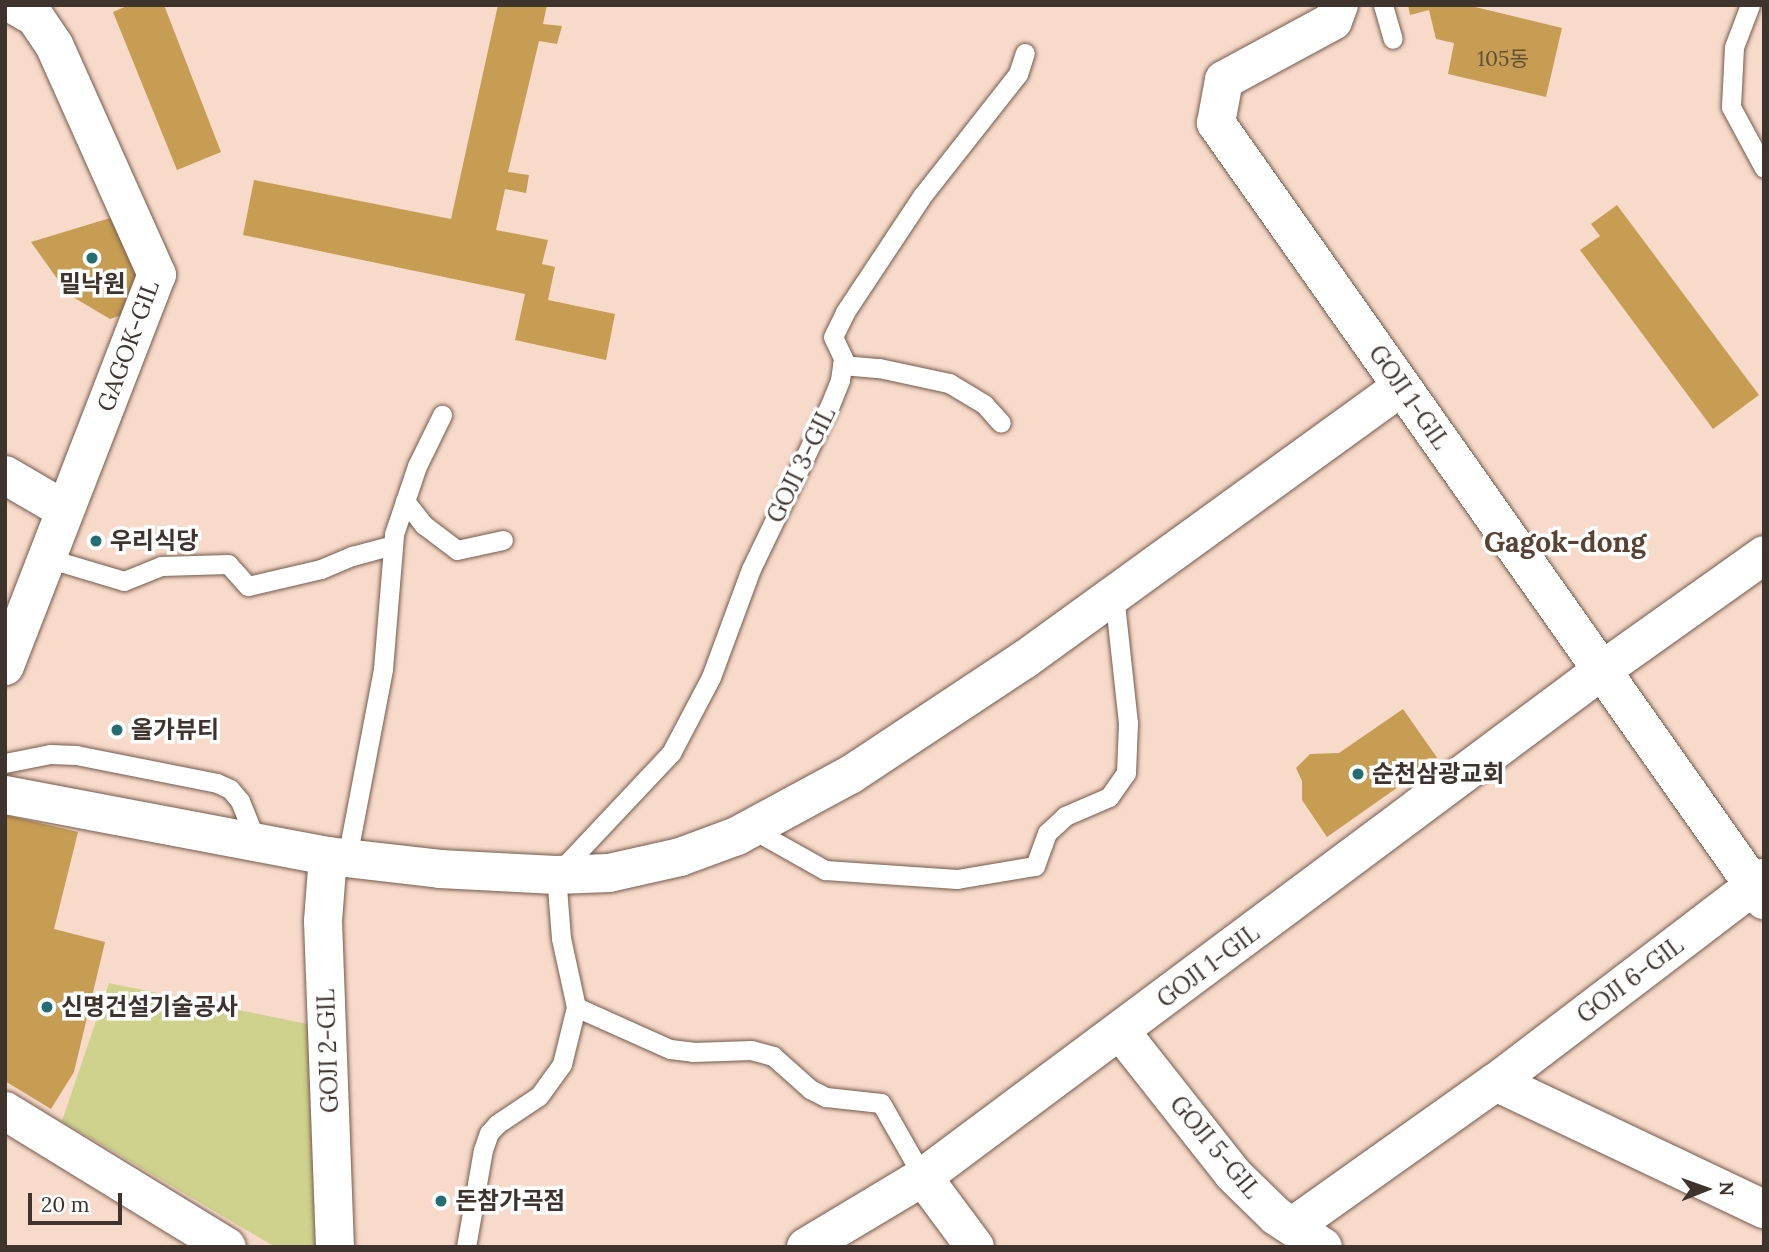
<!DOCTYPE html>
<meta charset="utf-8">
<style>
body{margin:0}
#map{position:relative;width:1769px;height:1252px;overflow:hidden;background:#f8daca;font-family:Lora,"Noto Sans KR",serif}
div>[style]{position:absolute}
.green>*{inset:0;background:#ced28c}
.building>*{inset:0;background:#c69d52}
.roads{filter:drop-shadow(0 0 2px #745b4d) drop-shadow(0 0 2px #745b4d)}
.service>*{height:19px;margin:-9.5px;padding:0 9.5px;transform-origin:9.5px;border-radius:9.5px;background:#fff}
.minor>*{height:38px;margin:-19px;padding:0 19px;transform-origin:19px;border-radius:19px;background:#fff}
.dots>*{width:19px;height:19px;translate:-50% -50%;box-sizing:border-box;border:4px solid #fff;border-radius:50%}
span{translate:-50% -50%;white-space:nowrap;text-align:center;line-height:1.15;-webkit-text-stroke:7px #fff;paint-order:stroke}
.number-label{font-size:21px;color:#604e36}
.number-label span{-webkit-text-stroke-width:0}
.poi-label{font-size:24px;color:#3e332d;font-weight:700}
.left{translate:0 -50%;text-align:left}
.street-label{font-size:24px;color:#3e332d}
.quarter-label{font-size:28px;color:#594134;font-weight:700}
.frame{position:absolute;inset:0;border:7px solid #3e332d;pointer-events:none}
.north{position:absolute;left:1671px;top:1154px;width:70px;height:70px;-webkit-text-stroke:5px #fff;paint-order:stroke;rotate:89deg;font-size:19px;font-weight:700;line-height:28px;text-align:center;color:#3e332d}
.north::after{content:'';display:block;margin:auto;width:24px;height:32px;background:#3e332d;clip-path:polygon(50% 0,100% 100%,50% 72%,0 100%)}
.scale{position:absolute;left:28px;top:1193px;width:94px;height:32px;box-sizing:border-box;border:4px solid #3e332d;border-top:0;padding-left:9px;font-size:21px;line-height:24px;white-space:nowrap;color:#3e332d;-webkit-text-stroke:5px #fff;paint-order:stroke}
</style>
<div id="map">
<div class="green">
<i style="clip-path:polygon(109px 983px,312px 1025px,323px 1247px,275px 1247px,62px 1121px)"></i>
</div>
<div class="building">
<i style="clip-path:polygon(129px 5px,164px 5px,221px 152px,177px 170px,113px 12px)"></i>
<i style="clip-path:polygon(498px 5px,547px 5px,543px 24px,562px 26px,557px 44px,539px 41px,508px 172px,529px 175px,526px 193px,505px 189px,496px 230px,548px 240px,542px 264px,555px 267px,548px 300px,615px 314px,606px 360px,515px 340px,525px 294px,243px 235px,254px 180px,451px 219px)"></i>
<i style="clip-path:polygon(1408px 5px,1467px 5px,1562px 28px,1546px 97px,1448px 74px,1454px 43px,1436px 39px,1429px 10px,1410px 15px)"></i>
<i style="clip-path:polygon(1617px 205px,1759px 395px,1713px 429px,1580px 250px,1600px 236px,1591px 224px)"></i>
<i style="clip-path:polygon(120px 215px,148px 274px,137px 310px,110px 319px,68px 294px,31px 242px)"></i>
<i style="clip-path:polygon(1403px 709px,1438px 759px,1327px 837px,1302px 800px,1302px 781px,1296px 768px,1310px 754px,1339px 753px)"></i>
<i style="clip-path:polygon(5px 815px,78px 832px,54px 929px,105px 942px,74px 1072px,51px 1109px,5px 1081px)"></i>
</div>
<div class="roads">
<div class="service">
<i style="left:1383px;top:5px;width:35px;rotate:74deg"></i>
<i style="left:1750px;top:5px;width:45px;rotate:110.9deg"></i>
<i style="left:1734px;top:47px;width:60px;rotate:92.9deg"></i>
<i style="left:1731px;top:107px;width:69px;rotate:61.6deg"></i>
<i style="left:842px;top:365px;width:37px;rotate:5deg"></i>
<i style="left:879px;top:368px;width:72px;rotate:12.1deg"></i>
<i style="left:949px;top:383px;width:41px;rotate:31deg"></i>
<i style="left:984px;top:404px;width:25px;rotate:48deg"></i>
<i style="left:405px;top:501px;width:31px;rotate:52deg"></i>
<i style="left:424px;top:525px;width:41px;rotate:37.1deg"></i>
<i style="left:457px;top:550px;width:47px;rotate:-12.3deg"></i>
<i style="left:47px;top:558px;width:80px;rotate:16.6deg"></i>
<i style="left:124px;top:581px;width:40px;rotate:-22deg"></i>
<i style="left:161px;top:566px;width:67px;rotate:-1.7deg"></i>
<i style="left:228px;top:564px;width:30px;rotate:48deg"></i>
<i style="left:248px;top:586px;width:75px;rotate:-13.1deg"></i>
<i style="left:321px;top:569px;width:34px;rotate:-23deg"></i>
<i style="left:352px;top:556px;width:42px;rotate:-15deg"></i>
<i style="left:5px;top:763px;width:46px;rotate:-11.3deg"></i>
<i style="left:50px;top:754px;width:26px;rotate:2deg"></i>
<i style="left:76px;top:755px;width:144px;rotate:11.2deg"></i>
<i style="left:217px;top:783px;width:14px;rotate:25deg"></i>
<i style="left:230px;top:789px;width:16px;rotate:50deg"></i>
<i style="left:240px;top:801px;width:45px;rotate:68deg"></i>
<i style="left:752px;top:829px;width:84px;rotate:29.3deg"></i>
<i style="left:825px;top:870px;width:132px;rotate:3.9deg"></i>
<i style="left:957px;top:879px;width:79px;rotate:-9.5deg"></i>
<i style="left:1035px;top:866px;width:35px;rotate:-70deg"></i>
<i style="left:1047px;top:833px;width:25px;rotate:-43deg"></i>
<i style="left:1065px;top:816px;width:48px;rotate:-23.4deg"></i>
<i style="left:1109px;top:797px;width:29px;rotate:-55deg"></i>
<i style="left:1126px;top:773px;width:50px;rotate:-87.7deg"></i>
<i style="left:1128px;top:723px;width:130px;rotate:-96.2deg"></i>
<i style="left:347px;top:858px;width:192px;rotate:-79.2deg"></i>
<i style="left:383px;top:669px;width:135px;rotate:-85.3deg"></i>
<i style="left:394px;top:534px;width:72px;rotate:-71.3deg"></i>
<i style="left:417px;top:466px;width:57px;rotate:-63.9deg"></i>
<i style="left:576px;top:1007px;width:103px;rotate:24.1deg"></i>
<i style="left:670px;top:1049px;width:23px;rotate:7deg"></i>
<i style="left:693px;top:1052px;width:58px;rotate:-2deg"></i>
<i style="left:751px;top:1050px;width:23px;rotate:15deg"></i>
<i style="left:773px;top:1056px;width:50px;rotate:41.7deg"></i>
<i style="left:810px;top:1089px;width:18px;rotate:27deg"></i>
<i style="left:826px;top:1097px;width:55px;rotate:6.2deg"></i>
<i style="left:881px;top:1103px;width:85px;rotate:60.4deg"></i>
<i style="left:466px;top:1247px;width:98px;rotate:-80.1deg"></i>
<i style="left:483px;top:1150px;width:18px;rotate:-71deg"></i>
<i style="left:489px;top:1133px;width:12px;rotate:-48deg"></i>
<i style="left:497px;top:1124px;width:50px;rotate:-33.7deg"></i>
<i style="left:539px;top:1096px;width:39px;rotate:-54deg"></i>
<i style="left:562px;top:1064px;width:59px;rotate:-76.2deg"></i>
<i style="left:576px;top:1007px;width:71px;rotate:-102.3deg"></i>
<i style="left:561px;top:938px;width:63px;rotate:-94.5deg"></i>
<i style="left:556px;top:875px;width:168px;rotate:-46.7deg"></i>
<i style="left:671px;top:753px;width:86px;rotate:-62.2deg"></i>
<i style="left:711px;top:677px;width:115px;rotate:-69.7deg"></i>
<i style="left:751px;top:569px;width:182px;rotate:-64.3deg"></i>
<i style="left:830px;top:405px;width:27px;rotate:-68deg"></i>
<i style="left:840px;top:380px;width:22px;rotate:-82deg"></i>
<i style="left:843px;top:358px;width:23px;rotate:-115deg"></i>
<i style="left:833px;top:337px;width:28px;rotate:-64deg"></i>
<i style="left:845px;top:312px;width:139px;rotate:-56.4deg"></i>
<i style="left:922px;top:196px;width:155px;rotate:-51.8deg"></i>
<i style="left:1018px;top:74px;width:22px;rotate:-72deg"></i>
</div>
<div class="minor">
<i style="left:1339px;top:5px;width:17px;rotate:111deg"></i>
<i style="left:1333px;top:21px;width:124px;rotate:151.6deg"></i>
<i style="left:1224px;top:80px;width:44px;rotate:100.5deg"></i>
<i style="left:1216px;top:123px;width:951px;rotate:54.81deg"></i>
<i style="left:5px;top:475px;width:69px;rotate:30.3deg"></i>
<i style="left:5px;top:666px;width:420px;rotate:-68.8deg"></i>
<i style="left:157px;top:275px;width:252px;rotate:-114.1deg"></i>
<i style="left:54px;top:45px;width:34px;rotate:-124deg"></i>
<i style="left:35px;top:17px;width:24px;rotate:-150deg"></i>
<i style="left:5px;top:795px;width:329px;rotate:10.7deg"></i>
<i style="left:328px;top:856px;width:65px;rotate:94.4deg"></i>
<i style="left:323px;top:921px;width:326px;rotate:87.9deg"></i>
<i style="left:328px;top:856px;width:113px;rotate:6.6deg"></i>
<i style="left:440px;top:869px;width:116px;rotate:3deg"></i>
<i style="left:556px;top:875px;width:53px;rotate:-2.2deg"></i>
<i style="left:609px;top:873px;width:73px;rotate:-12.7deg"></i>
<i style="left:680px;top:857px;width:61px;rotate:-20.2deg"></i>
<i style="left:737px;top:836px;width:128px;rotate:-28.4deg"></i>
<i style="left:850px;top:775px;width:209px;rotate:-33.5deg"></i>
<i style="left:1024px;top:660px;width:465px;rotate:-35.9deg"></i>
<i style="left:1121px;top:1032px;width:181px;rotate:51.7deg"></i>
<i style="left:1233px;top:1174px;width:60px;rotate:44.3deg"></i>
<i style="left:1276px;top:1216px;width:56px;rotate:33.4deg"></i>
<i style="left:1496px;top:1082px;width:297px;rotate:25.4deg"></i>
<i style="left:5px;top:1111px;width:260px;rotate:31.5deg"></i>
<i style="left:923px;top:1177px;width:87px;rotate:53.4deg"></i>
<i style="left:1293px;top:1226px;width:249px;rotate:-35.4deg"></i>
<i style="left:1496px;top:1082px;width:337px;rotate:-37.3deg"></i>
<i style="left:806px;top:1247px;width:136px;rotate:-30.9deg"></i>
<i style="left:923px;top:1177px;width:846px;rotate:-36.73deg"></i>
<i style="left:1601px;top:671px;width:200px;rotate:-35.4deg"></i>
</div>
</div>
<div class="dots">
<i style="left:92px;top:258px;background:#236d74"></i>
<i style="left:96px;top:541px;background:#236d74"></i>
<i style="left:117px;top:730px;background:#236d74"></i>
<i style="left:1358px;top:774px;background:#236d74"></i>
<i style="left:47px;top:1007px;background:#236d74"></i>
<i style="left:441px;top:1201px;background:#236d74"></i>
</div>
<div class="number-label">
<span style="left:1503px;top:59px">105동</span>
</div>
<div class="poi-label">
<span style="left:92px;top:284px">밀낙원</span>
<span class="left" style="left:110px;top:541px">우리식당</span>
<span class="left" style="left:131px;top:730px">올가뷰티</span>
<span class="left" style="left:1372px;top:774px">순천삼광교회</span>
<span class="left" style="left:61px;top:1007px">신명건설기술공사</span>
<span class="left" style="left:455px;top:1201px">돈참가곡점</span>
</div>
<div class="street-label">
<span style="left:128px;top:346px;rotate:-70deg">GAGOK-GIL</span>
<span style="left:1409px;top:397px;rotate:55deg">GOJI 1-GIL</span>
<span style="left:801px;top:465px;rotate:-64deg">GOJI 3-GIL</span>
<span style="left:1208px;top:966px;rotate:-37deg">GOJI 1-GIL</span>
<span style="left:1630px;top:980px;rotate:-37deg">GOJI 6-GIL</span>
<span style="left:328px;top:1051px;rotate:-92deg">GOJI 2-GIL</span>
<span style="left:1215px;top:1147px;rotate:50deg">GOJI 5-GIL</span>
</div>
<div class="quarter-label">
<span style="left:1565px;top:542px">Gagok-dong</span>
</div>
<div class="frame"></div>
<div class="north">N</div>
<div class="scale">20 m</div>
</div>
